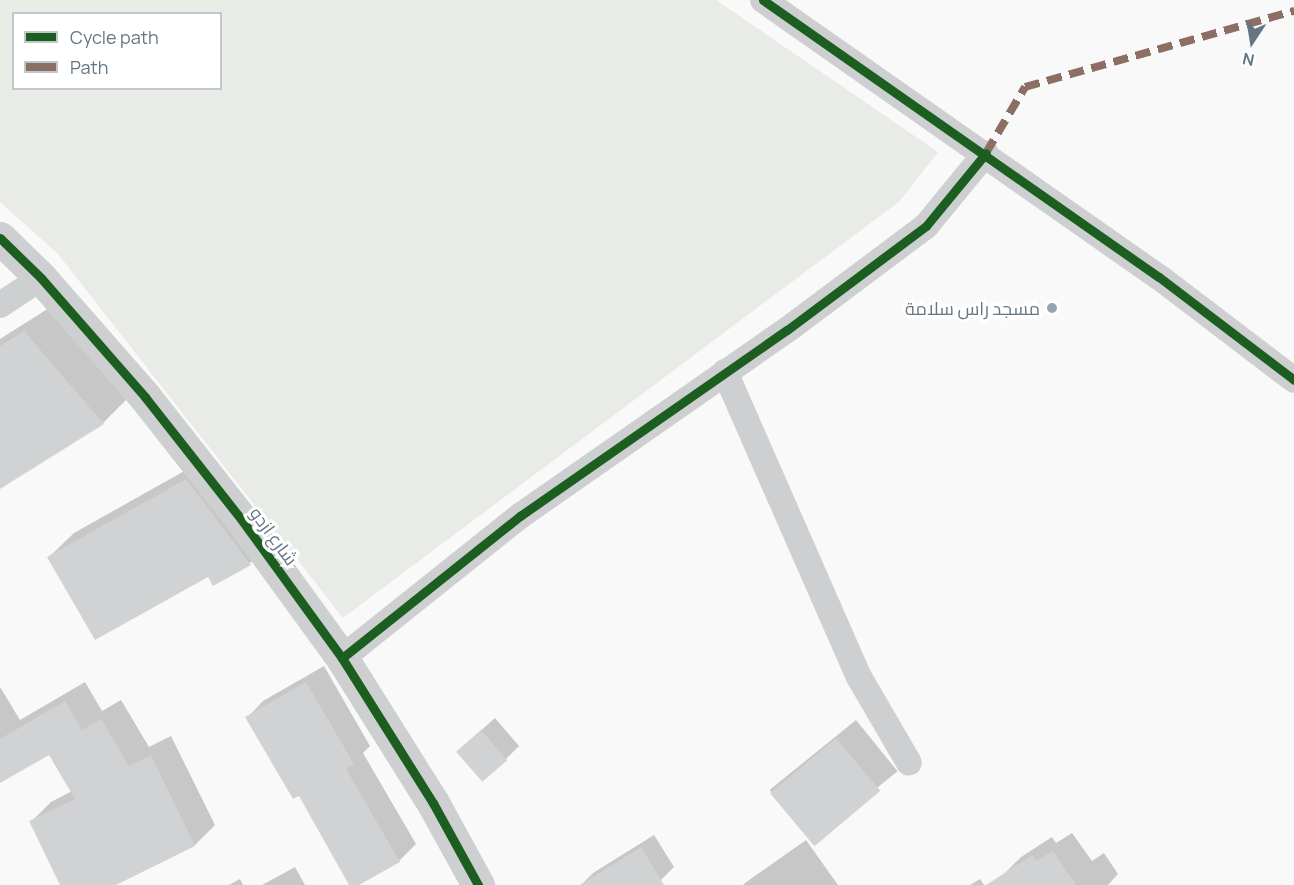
<!DOCTYPE html>
<meta charset="utf-8">
<style>
body{margin:0}
#map{position:relative;width:1294px;height:885px;overflow:hidden;background:#f9f9f9;font-family:Manrope,Cairo,sans-serif}
div>[style]{position:absolute}
.green>*{inset:0;background:#e8ebe6}
.shadow>*{inset:0;background:#0003;transform-origin:0 0}
.building>*{inset:0;background:#d0d2d3;transform-origin:0 0}
.minor>*{height:26px;margin:-13px;padding:0 13px;transform-origin:13px;border-radius:13px;background:#cecfd0}
.tertiary>*{height:33px;margin:-16.5px;padding:0 16.5px;transform-origin:16.5px;border-radius:16.5px;background:#cecfd0}
.quiet>*{height:8px;margin-top:-4px;transform-origin:0;background:repeating-linear-gradient(90deg,#8d6e63 0 15px,transparent 0 23px)}
.cycleway>*{height:9px;margin:-4.5px;padding:0 4.5px;transform-origin:4.5px;border-radius:4.5px;background:#1b5e20}
.dots>*{width:16px;height:16px;translate:-50% -50%;box-sizing:border-box;border:3px solid #fff;border-radius:50%}
span{translate:-50% -50%;white-space:nowrap;text-align:center;line-height:1.15;-webkit-text-stroke:6px #fff;paint-order:stroke}
.poi-label{font-size:18px;color:#657683}
.right{translate:-100% -50%;text-align:right}
.street-label{font-size:18px;color:#657683}
.legend{position:absolute;left:12px;top:12px;width:210px;height:78px;box-sizing:border-box;background:#fff;border:2px solid #c1c8cd;margin:0;padding:8px 10px;list-style:none;font-size:18px;color:#657683}
.legend li{display:flex;align-items:center;gap:12px;height:30px}
.legend b{width:30px;border:2px solid #c1c8cd}
.north{position:absolute;left:1222px;top:12px;width:60px;height:60px;-webkit-text-stroke:4px #fff;paint-order:stroke;rotate:192deg;font-size:16px;font-weight:700;line-height:24px;text-align:center;color:#657683}
.north::after{content:'';display:block;margin:auto;width:21px;height:27px;background:#657683;clip-path:polygon(50% 0,100% 100%,50% 72%,0 100%)}
</style>
<div id="map">
<div class="green">
<i style="clip-path:polygon(evenodd,0 0,716px 0,938px 152px,900px 201px,343px 618px,58px 254px,0 202px,0 0,14px 14px,220px 14px,220px 88px,14px 88px,14px 14px)"></i>
</div>
<div class="shadow">
<i style="clip-path:polygon(49px 308px,127px 399px,103px 423px,0 487px,0 339px)"></i>
<i style="clip-path:polygon(211px 456px,274px 539px,250px 563px,214px 584px,208px 575px,49px 557px,74px 533px)"></i>
<i style="clip-path:polygon(324px 666px,370px 746px,363px 753px,416px 844px,399px 861px,356px 885px,351px 885px,299px 794px,247px 718px,263px 701px)"></i>
<i style="clip-path:polygon(85px 682px,102px 711px,121px 700px,149px 747px,171px 736px,215px 825px,195px 845px,112px 885px,62px 885px,31px 822px,51px 802px,72px 791px,50px 753px,0 781px,0 687px,20px 720px)"></i>
<i style="clip-path:polygon(495px 718px,519px 746px,506px 759px,458px 751px)"></i>
<i style="left:856px;top:720px;width:66px;height:111px;rotate:51deg"></i>
<i style="clip-path:polygon(1072px 833px,1092px 861px,1104px 853px,1118px 874px,1108px 885px,1008px 885px,1002px 876px,1021px 857px,1052px 837px,1056px 843px)"></i>
<i style="clip-path:polygon(654px 835px,674px 867px,661px 880px,652px 885px,581px 885px,593px 873px)"></i>
<i style="clip-path:polygon(806px 840px,838px 885px,743px 885px,745px 883px)"></i>
<i style="clip-path:polygon(295px 867px,305px 885px,262px 885px)"></i>
<i style="clip-path:polygon(240px 879px,243px 885px,229px 885px)"></i>
<i style="clip-path:polygon(980px 879px,984px 885px,970px 885px)"></i>
</div>
<div class="building">
<i style="clip-path:polygon(24px 331px,104px 424px,0 489px,0 346px)"></i>
<i style="clip-path:polygon(186px 479px,251px 565px,213px 586px,208px 577px,95px 640px,47px 557px)"></i>
<i style="clip-path:polygon(306px 682px,354px 764px,346px 769px,400px 862px,359px 885px,349px 885px,299px 796px,293px 799px,245px 717px)"></i>
<i style="clip-path:polygon(65px 701px,82px 730px,101px 719px,129px 766px,151px 755px,195px 846px,116px 885px,60px 885px,29px 821px,75px 799px,49px 755px,0 783px,0 739px)"></i>
<i style="left:481px;top:730px;width:40px;height:33px;rotate:49deg"></i>
<i style="left:836px;top:738px;width:69px;height:86px;rotate:50deg"></i>
<i style="clip-path:polygon(641px 847px,664px 885px,580px 885px)"></i>
<i style="clip-path:polygon(1053px 851px,1076px 885px,986px 885px,1033px 855px,1036px 861px)"></i>
</div>
<div class="minor">
<i style="left:763px;top:0;width:483px;rotate:35deg"></i>
<i style="left:1159px;top:277px;width:170px;rotate:37.3deg"></i>
<i style="left:0;top:305px;width:49px;rotate:-33.4deg"></i>
<i style="left:725px;top:372px;width:333px;rotate:66.3deg"></i>
<i style="left:859px;top:677px;width:99px;rotate:59.8deg"></i>
<i style="left:342px;top:658px;width:228px;rotate:-38.6deg"></i>
<i style="left:520px;top:516px;width:325px;rotate:-34.9deg"></i>
<i style="left:787px;top:330px;width:174px;rotate:-36.8deg"></i>
<i style="left:926px;top:226px;width:94px;rotate:-50.6deg"></i>
</div>
<div class="tertiary">
<i style="left:0;top:238px;width:57px;rotate:44.3deg"></i>
<i style="left:41px;top:278px;width:158px;rotate:48.8deg"></i>
<i style="left:145px;top:397px;width:155px;rotate:51.8deg"></i>
<i style="left:241px;top:519px;width:172px;rotate:54deg"></i>
<i style="left:342px;top:658px;width:171px;rotate:57.9deg"></i>
<i style="left:433px;top:803px;width:94px;rotate:61.2deg"></i>
</div>
<div class="quiet">
<i style="left:986px;top:153px;width:77px;rotate:-59.4deg"></i>
<i style="left:1025px;top:87px;width:280px;rotate:-15.8deg"></i>
</div>
<div class="cycleway">
<i style="left:763px;top:0;width:483px;rotate:35deg"></i>
<i style="left:1159px;top:277px;width:170px;rotate:37.3deg"></i>
<i style="left:0;top:238px;width:57px;rotate:44.3deg"></i>
<i style="left:41px;top:278px;width:158px;rotate:48.8deg"></i>
<i style="left:145px;top:397px;width:155px;rotate:51.8deg"></i>
<i style="left:241px;top:519px;width:172px;rotate:54deg"></i>
<i style="left:342px;top:658px;width:171px;rotate:57.9deg"></i>
<i style="left:433px;top:803px;width:94px;rotate:61.2deg"></i>
<i style="left:342px;top:658px;width:228px;rotate:-38.6deg"></i>
<i style="left:520px;top:516px;width:325px;rotate:-34.9deg"></i>
<i style="left:787px;top:330px;width:174px;rotate:-36.8deg"></i>
<i style="left:926px;top:226px;width:94px;rotate:-50.6deg"></i>
</div>
<div class="dots">
<i style="left:1052px;top:308px;background:#99a4ac"></i>
</div>
<div class="poi-label">
<span class="right" style="left:1040px;top:308px">مسجد راس سلامة</span>
</div>
<div class="street-label">
<span style="left:274px;top:536px;rotate:54deg">شارع ازدو</span>
</div>
<ul class="legend">
<li><b style="height:8px;background:#1b5e20"></b>Cycle path</li>
<li><b style="height:8px;background:#8d6e63"></b>Path</li>
</ul>
<div class="north">N</div>
</div>
